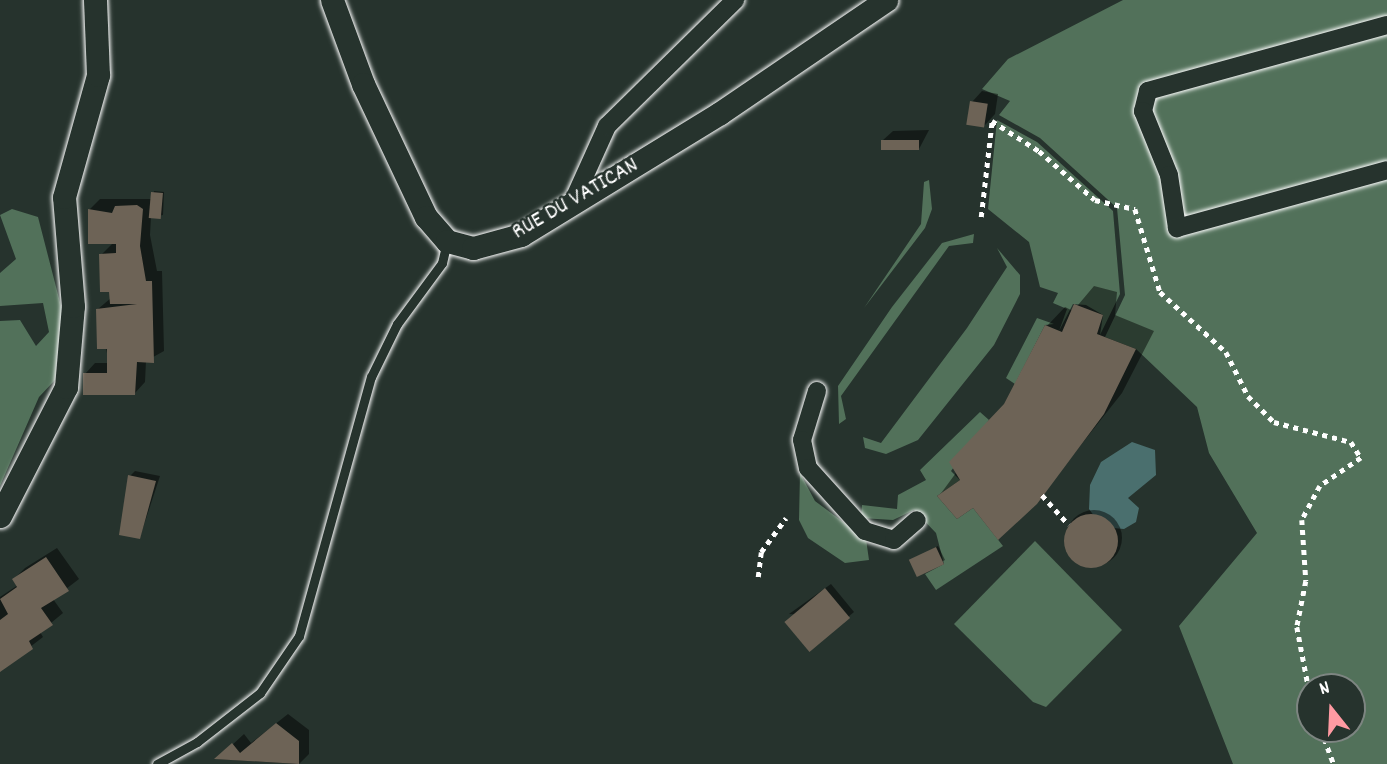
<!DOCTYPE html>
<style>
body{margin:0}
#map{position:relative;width:1387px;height:764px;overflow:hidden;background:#26332d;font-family:Dekko,sans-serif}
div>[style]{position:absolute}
.green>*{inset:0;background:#52715a}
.water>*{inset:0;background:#4a6f6e}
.shadow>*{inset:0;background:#0007}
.round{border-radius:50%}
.building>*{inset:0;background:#6d6356;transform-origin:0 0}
.path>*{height:4.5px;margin-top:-2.25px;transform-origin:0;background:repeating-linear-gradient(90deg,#fff 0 5px,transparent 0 10px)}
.roads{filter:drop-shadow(0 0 2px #fff) drop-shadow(0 0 2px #fff)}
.service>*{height:9px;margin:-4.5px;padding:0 4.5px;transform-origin:4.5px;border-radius:4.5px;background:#26332d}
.minor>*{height:18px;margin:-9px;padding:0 9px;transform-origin:9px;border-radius:9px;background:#26332d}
.tertiary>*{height:23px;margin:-11.5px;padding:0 11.5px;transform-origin:11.5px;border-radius:11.5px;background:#26332d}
span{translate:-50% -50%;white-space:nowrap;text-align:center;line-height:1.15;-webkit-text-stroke:5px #26332d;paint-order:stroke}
.street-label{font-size:23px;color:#fff}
.north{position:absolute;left:1296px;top:673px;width:70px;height:70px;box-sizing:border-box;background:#26332d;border:2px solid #7d8581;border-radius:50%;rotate:342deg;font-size:19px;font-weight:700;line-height:28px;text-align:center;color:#fff}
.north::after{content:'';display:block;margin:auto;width:24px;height:32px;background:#ff9aa2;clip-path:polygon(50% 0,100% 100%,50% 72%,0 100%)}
</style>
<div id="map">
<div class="green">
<i style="clip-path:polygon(evenodd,1123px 0,1387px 0,1387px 764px,1233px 764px,1179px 626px,1257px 533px,1209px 453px,1197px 407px,1136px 349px,1105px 337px,1125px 295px,1117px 208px,1040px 138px,999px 115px,1010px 101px,982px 89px,1008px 59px,1123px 0,1310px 687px,1352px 687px,1352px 729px,1310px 729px,1310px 687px)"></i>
<i style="clip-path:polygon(997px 120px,1037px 142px,1113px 211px,1120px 294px,1100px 335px,1103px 315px,1086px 305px,1073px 304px,1059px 331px,1067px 309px,1053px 303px,1058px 293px,1040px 287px,1029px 242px,988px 209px)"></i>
<i style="clip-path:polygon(929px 180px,932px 209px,925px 228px,864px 308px,921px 224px,924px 182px)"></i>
<i style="clip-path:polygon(12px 209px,38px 217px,62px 310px,55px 380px,39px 397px,0 486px,0 321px,20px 320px,36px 346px,49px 332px,43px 303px,0 306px,0 273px,16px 259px,0 215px)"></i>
<i style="clip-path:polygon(974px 234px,973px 243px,949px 246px,841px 396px,846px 419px,839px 424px,838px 386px,892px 307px,942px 243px)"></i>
<i style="clip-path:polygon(997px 248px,1020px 275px,1020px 294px,994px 345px,918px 440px,886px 454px,865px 448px,863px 437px,881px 443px,967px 328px,1007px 267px)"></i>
<i style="clip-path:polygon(1037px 318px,1054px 324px,1045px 325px,1015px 384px,1006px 378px)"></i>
<i style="clip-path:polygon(980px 412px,989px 420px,951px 471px,960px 480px,937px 496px,957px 519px,973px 508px,1003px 546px,936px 590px,925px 574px,944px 564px,936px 533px,914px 510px,893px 520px,861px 518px,862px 505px,897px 509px,898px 495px,926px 480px,920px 470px)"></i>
<i style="clip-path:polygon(800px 473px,815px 501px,866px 539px,869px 560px,845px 563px,808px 538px,799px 520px)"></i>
<i style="clip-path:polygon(1035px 541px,1122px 630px,1046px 707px,1033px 702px,954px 624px)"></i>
</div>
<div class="water">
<i style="clip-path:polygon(1132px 442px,1155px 450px,1156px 475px,1128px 498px,1139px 508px,1136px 522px,1124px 529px,1102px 527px,1089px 509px,1090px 485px,1101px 462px)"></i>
</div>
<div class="shadow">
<i style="clip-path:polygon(982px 91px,998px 94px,995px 114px,985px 125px,972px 102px)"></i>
<i style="clip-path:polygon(929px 130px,919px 149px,882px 141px,893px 131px)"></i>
<i style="clip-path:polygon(154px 191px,164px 192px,163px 215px,151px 217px,150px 235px,157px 271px,162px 271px,164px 351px,146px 361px,145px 382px,135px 393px,85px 374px,95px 363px,109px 363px,98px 309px,111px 298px,101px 255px,114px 242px,89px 210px,100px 199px,152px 199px)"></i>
<i style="clip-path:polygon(1094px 286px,1117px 292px,1115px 315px,1154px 331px,1122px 393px,1035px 503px,973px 505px,957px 517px,939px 496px,1006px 405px,1047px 326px,1065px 307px,1073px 311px)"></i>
<i style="clip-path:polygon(135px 471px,160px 476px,140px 537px,130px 476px)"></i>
<i class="round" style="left:1066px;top:510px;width:56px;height:56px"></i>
<i style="clip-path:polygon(938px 546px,945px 560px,919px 575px,914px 559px)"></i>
<i style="clip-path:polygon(57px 548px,79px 579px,53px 599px,63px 613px,40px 632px,43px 637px,0 670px,0 597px,18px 585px,14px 579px,25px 568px)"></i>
<i style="clip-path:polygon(831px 584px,854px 612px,848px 617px,789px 614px)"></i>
<i style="clip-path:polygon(288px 714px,309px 730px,309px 754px,299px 764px,217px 759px,244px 734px,251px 743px)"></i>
</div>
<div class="building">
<i style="left:970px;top:101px;width:18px;height:24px;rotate:9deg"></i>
<i style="left:919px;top:140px;width:10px;height:38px;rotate:90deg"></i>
<i style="left:151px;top:192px;width:12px;height:26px;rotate:5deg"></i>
<i style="clip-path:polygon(137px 205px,143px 209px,140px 246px,146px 281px,152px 281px,154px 363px,137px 362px,135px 395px,83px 395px,83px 373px,107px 373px,107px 349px,97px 349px,96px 309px,137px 304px,110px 304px,109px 292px,100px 292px,99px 254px,116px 253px,116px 244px,88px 244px,88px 209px,112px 213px,115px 206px)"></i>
<i style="clip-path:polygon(1074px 304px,1103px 315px,1097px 334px,1136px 349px,1104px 414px,1037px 504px,998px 540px,973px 508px,957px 519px,937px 496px,960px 480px,949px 462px,1004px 404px,1045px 325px,1062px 332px)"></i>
<i style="clip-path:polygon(128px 475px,156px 481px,140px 539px,119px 535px)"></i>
<i class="round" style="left:1064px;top:514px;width:54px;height:54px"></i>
<i style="left:936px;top:547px;width:19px;height:30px;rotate:65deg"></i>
<i style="clip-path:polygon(46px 557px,69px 591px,41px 608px,53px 625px,29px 641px,33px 649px,0 672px,0 620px,8px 614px,0 599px,17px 587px,12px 579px)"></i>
<i style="left:825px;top:588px;width:39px;height:53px;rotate:50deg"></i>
<i style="clip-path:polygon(276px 723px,299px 741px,299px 764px,214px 759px,232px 743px,240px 753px)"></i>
</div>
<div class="path">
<i style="left:981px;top:217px;width:97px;rotate:-83.5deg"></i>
<i style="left:992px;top:121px;width:56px;rotate:32.6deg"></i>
<i style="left:1039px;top:151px;width:74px;rotate:41.2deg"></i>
<i style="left:1095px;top:200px;width:41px;rotate:12.7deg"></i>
<i style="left:1135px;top:209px;width:87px;rotate:73.2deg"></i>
<i style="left:1160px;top:292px;width:89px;rotate:42.3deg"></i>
<i style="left:1226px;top:352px;width:49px;rotate:63.4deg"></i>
<i style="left:1248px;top:396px;width:37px;rotate:45deg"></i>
<i style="left:1274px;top:422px;width:80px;rotate:14.6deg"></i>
<i style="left:1351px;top:442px;width:19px;rotate:58deg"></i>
<i style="left:1361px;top:458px;width:50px;rotate:145.7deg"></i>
<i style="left:1320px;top:486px;width:38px;rotate:118deg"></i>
<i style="left:1302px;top:520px;width:61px;rotate:86.2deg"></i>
<i style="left:1306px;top:581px;width:47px;rotate:101.1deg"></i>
<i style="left:1297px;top:627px;width:69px;rotate:79.2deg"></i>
<i style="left:1042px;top:495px;width:40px;rotate:48deg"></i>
<i style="left:758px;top:577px;width:25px;rotate:-83deg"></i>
<i style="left:761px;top:552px;width:42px;rotate:-53.7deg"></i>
<i style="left:1321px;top:729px;width:37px;rotate:70deg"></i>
</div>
<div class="roads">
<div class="service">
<i style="left:157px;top:764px;width:46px;rotate:-28.8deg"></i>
<i style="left:197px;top:742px;width:80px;rotate:-37.9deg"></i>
<i style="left:260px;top:693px;width:69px;rotate:-55.6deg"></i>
<i style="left:299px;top:636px;width:269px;rotate:-74.5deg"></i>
<i style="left:371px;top:377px;width:59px;rotate:-63.9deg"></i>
<i style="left:397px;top:324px;width:76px;rotate:-53.6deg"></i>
<i style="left:442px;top:263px;width:22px;rotate:-77deg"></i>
</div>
<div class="minor">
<i style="left:1387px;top:25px;width:248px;rotate:164.6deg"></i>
<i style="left:1148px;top:91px;width:21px;rotate:104deg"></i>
<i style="left:1143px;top:111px;width:69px;rotate:67.9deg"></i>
<i style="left:1169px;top:175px;width:54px;rotate:81.4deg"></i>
<i style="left:1177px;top:228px;width:218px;rotate:-15.4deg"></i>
<i style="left:575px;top:197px;width:78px;rotate:-65.7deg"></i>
<i style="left:607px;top:126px;width:180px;rotate:-44.5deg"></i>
<i style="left:817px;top:391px;width:51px;rotate:107deg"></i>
<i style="left:802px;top:440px;width:29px;rotate:78deg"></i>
<i style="left:808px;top:468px;width:85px;rotate:47.9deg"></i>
<i style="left:865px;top:531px;width:30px;rotate:17deg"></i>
<i style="left:894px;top:540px;width:30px;rotate:-41deg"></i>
</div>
<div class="tertiary">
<i style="left:332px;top:0;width:90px;rotate:69.7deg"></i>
<i style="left:363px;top:84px;width:147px;rotate:64.7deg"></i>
<i style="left:426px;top:217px;width:32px;rotate:49deg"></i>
<i style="left:447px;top:241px;width:27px;rotate:15deg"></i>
<i style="left:473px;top:248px;width:50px;rotate:-15.2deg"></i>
<i style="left:521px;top:235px;width:233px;rotate:-31.5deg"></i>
<i style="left:720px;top:113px;width:201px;rotate:-34.2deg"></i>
<i style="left:0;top:516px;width:145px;rotate:-62.9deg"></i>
<i style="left:66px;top:387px;width:81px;rotate:-85.1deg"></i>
<i style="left:73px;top:306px;width:109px;rotate:-94.7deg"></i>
<i style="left:64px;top:197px;width:127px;rotate:-74.4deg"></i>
<i style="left:98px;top:75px;width:75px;rotate:-92.3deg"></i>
</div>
</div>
<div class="street-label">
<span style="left:576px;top:200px;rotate:-30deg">RUE DU VATICAN</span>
</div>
<div class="north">N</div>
</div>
